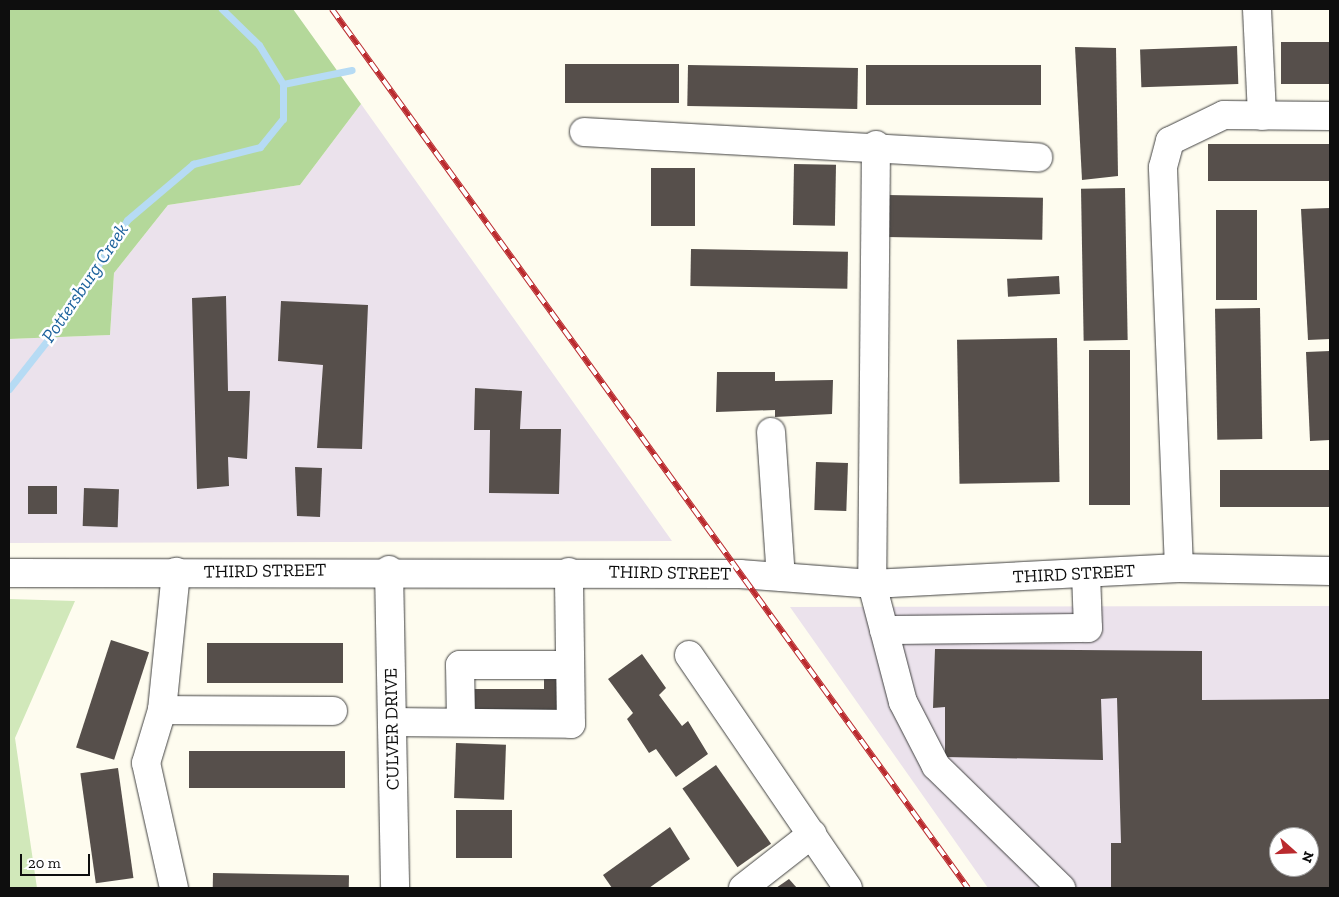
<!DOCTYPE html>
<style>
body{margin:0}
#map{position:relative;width:1339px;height:897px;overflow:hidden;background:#fefcef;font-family:"Zilla Slab",serif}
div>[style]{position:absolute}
.industrial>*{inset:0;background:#ebe2ec}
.green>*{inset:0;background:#d1e8ba}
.forest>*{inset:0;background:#b4d89a}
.stream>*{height:7px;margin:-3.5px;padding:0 3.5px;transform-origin:3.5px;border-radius:3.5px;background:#b6dbf4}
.building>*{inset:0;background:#564f4b;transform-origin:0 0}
.roads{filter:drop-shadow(0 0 1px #414141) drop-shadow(0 0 1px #414141)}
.minor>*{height:28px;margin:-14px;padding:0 14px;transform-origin:14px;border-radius:14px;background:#fff}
.rail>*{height:5.5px;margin-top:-2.75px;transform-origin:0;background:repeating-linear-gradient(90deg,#fff 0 11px,#ba2a2e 0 22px);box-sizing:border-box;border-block:1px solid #ba2a2e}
span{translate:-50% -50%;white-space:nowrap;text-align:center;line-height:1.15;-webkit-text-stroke:5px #fff;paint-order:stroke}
.street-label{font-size:18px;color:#0e0e0e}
.water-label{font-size:19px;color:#1b619c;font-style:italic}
.frame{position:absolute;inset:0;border:10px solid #0e0e0e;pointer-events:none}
.north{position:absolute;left:1269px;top:827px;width:50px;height:50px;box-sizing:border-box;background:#fff;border:1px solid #9f9f9f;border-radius:50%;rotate:110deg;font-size:14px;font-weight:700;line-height:20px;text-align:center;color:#0e0e0e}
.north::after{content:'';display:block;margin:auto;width:18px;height:22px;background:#ba2a2e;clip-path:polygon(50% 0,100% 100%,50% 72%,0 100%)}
.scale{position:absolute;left:20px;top:854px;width:70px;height:22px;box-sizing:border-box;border:2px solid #0e0e0e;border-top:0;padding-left:6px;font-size:15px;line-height:18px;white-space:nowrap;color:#0e0e0e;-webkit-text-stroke:4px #fff;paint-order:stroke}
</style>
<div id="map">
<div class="industrial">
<i style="clip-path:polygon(361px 104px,672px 541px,9px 543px,9px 339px,110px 335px,114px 273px,168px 205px,300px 185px)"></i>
<i style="clip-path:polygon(evenodd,1330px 606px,1330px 888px,988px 888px,790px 607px,1330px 606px,1279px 837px,1309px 837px,1309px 867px,1279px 867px,1279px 837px)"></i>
</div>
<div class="green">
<i style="clip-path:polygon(9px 599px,75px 601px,15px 738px,37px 888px,9px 888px)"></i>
</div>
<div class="forest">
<i style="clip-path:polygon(9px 9px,293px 9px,361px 104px,300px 185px,168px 205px,114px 273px,110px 335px,9px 339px)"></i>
</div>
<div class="stream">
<i style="left:283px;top:84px;width:70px;rotate:-11.5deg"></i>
<i style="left:9px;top:389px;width:84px;rotate:-51.8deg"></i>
<i style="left:61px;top:323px;width:122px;rotate:-57.3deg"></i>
<i style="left:127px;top:220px;width:87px;rotate:-40.3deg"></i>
<i style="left:193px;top:164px;width:69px;rotate:-14.2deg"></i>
<i style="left:260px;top:147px;width:36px;rotate:-51deg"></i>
<i style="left:283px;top:119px;width:35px;rotate:-90deg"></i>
<i style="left:283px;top:84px;width:46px;rotate:-121.6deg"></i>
<i style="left:259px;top:45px;width:52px;rotate:-135.8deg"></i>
</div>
<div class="building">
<i style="left:1281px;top:42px;width:49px;height:42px"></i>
<i style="left:1237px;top:46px;width:38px;height:97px;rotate:88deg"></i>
<i style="clip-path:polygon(1075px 47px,1116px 48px,1118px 176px,1082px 180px)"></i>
<i style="left:565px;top:64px;width:114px;height:39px"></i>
<i style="left:688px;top:65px;width:170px;height:41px;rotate:1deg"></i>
<i style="left:866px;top:65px;width:175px;height:40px"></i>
<i style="left:1330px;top:144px;width:37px;height:122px;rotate:90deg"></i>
<i style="left:794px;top:164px;width:42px;height:61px;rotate:1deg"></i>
<i style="left:651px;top:168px;width:44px;height:58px"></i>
<i style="left:1125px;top:188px;width:152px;height:44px;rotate:89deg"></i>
<i style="left:887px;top:195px;width:156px;height:42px;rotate:1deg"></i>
<i style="clip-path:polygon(1330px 208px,1330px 339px,1308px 340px,1301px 209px)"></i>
<i style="left:1216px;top:210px;width:41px;height:90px"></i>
<i style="left:691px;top:249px;width:157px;height:37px;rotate:1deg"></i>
<i style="left:1059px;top:276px;width:18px;height:52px;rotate:87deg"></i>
<i style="clip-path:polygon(226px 296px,228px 391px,250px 391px,247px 459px,228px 457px,229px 486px,197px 489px,192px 298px)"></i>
<i style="clip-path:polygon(281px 301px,368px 305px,362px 449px,317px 448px,323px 365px,278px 361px)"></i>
<i style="left:1260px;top:308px;width:131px;height:45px;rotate:89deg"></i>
<i style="left:1057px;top:338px;width:144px;height:100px;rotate:89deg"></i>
<i style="left:1130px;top:350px;width:155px;height:41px;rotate:90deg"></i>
<i style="clip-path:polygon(1330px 351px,1330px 440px,1310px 441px,1306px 352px)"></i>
<i style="clip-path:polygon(717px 372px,775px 372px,775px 381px,833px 380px,832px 414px,775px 417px,775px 410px,716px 412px)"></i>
<i style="clip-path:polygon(475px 388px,522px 391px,520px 429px,561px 429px,559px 494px,489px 493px,490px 430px,474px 430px)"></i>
<i style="left:816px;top:462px;width:32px;height:48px;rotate:2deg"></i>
<i style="clip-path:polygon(295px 467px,322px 468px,320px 517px,297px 516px)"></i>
<i style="left:1330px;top:470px;width:37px;height:110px;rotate:90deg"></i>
<i style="left:28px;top:486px;width:29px;height:28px"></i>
<i style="left:84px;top:488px;width:35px;height:38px;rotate:2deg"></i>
<i style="left:111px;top:640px;width:40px;height:113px;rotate:18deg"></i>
<i style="left:343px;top:643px;width:40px;height:136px;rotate:90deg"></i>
<i style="clip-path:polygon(evenodd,935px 649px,1202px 651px,1202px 700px,1330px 699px,1330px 888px,1111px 888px,1111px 843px,1121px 843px,1117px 698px,1101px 699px,1103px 760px,945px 757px,945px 707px,933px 708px,935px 649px,1279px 837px,1309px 837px,1309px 867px,1279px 867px,1279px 837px)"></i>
<i style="clip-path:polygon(642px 654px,666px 688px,659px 695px,682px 726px,688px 721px,708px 754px,676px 777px,656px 749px,649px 753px,627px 719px,633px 713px,608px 679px)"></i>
<i style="clip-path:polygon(544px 676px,562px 676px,562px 712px,475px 714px,474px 689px,544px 689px)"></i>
<i style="left:456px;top:743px;width:50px;height:55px;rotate:2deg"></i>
<i style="left:189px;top:751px;width:156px;height:37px"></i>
<i style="left:716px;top:765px;width:96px;height:41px;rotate:55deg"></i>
<i style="left:118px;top:768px;width:111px;height:38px;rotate:82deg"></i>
<i style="left:512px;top:810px;width:48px;height:56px;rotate:90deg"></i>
<i style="clip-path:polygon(670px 827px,690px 859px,649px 888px,612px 888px,603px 875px)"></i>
<i style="left:213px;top:873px;width:136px;height:15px;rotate:1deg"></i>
<i style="clip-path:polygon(789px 879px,797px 888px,776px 888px)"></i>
</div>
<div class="roads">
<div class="minor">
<i style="left:1257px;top:9px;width:107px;rotate:87.3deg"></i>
<i style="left:584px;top:132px;width:455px;rotate:3.2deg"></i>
<i style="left:876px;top:145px;width:439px;rotate:90.5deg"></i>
<i style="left:872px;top:584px;width:122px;rotate:75.3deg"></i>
<i style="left:903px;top:702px;width:72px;rotate:62.7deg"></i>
<i style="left:936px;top:766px;width:175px;rotate:44.3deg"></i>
<i style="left:771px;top:432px;width:145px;rotate:86.1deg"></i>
<i style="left:1179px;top:568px;width:401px;rotate:-92.3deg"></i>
<i style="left:1163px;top:167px;width:27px;rotate:-75deg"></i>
<i style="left:1170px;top:141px;width:60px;rotate:-25.7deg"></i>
<i style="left:1224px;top:115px;width:106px;rotate:0.5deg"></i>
<i style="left:389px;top:570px;width:318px;rotate:88.9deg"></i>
<i style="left:9px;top:573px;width:731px;rotate:0.08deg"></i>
<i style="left:740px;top:574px;width:132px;rotate:4.3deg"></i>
<i style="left:872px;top:584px;width:307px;rotate:-3deg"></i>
<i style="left:1179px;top:568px;width:151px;rotate:1.1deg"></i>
<i style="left:884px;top:630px;width:204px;rotate:-0.6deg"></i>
<i style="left:1088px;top:628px;width:55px;rotate:-92.1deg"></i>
<i style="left:689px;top:655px;width:282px;rotate:55.7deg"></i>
<i style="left:162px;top:710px;width:171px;rotate:0.3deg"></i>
<i style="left:461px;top:721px;width:56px;rotate:-91deg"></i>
<i style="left:460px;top:665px;width:110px"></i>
<i style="left:392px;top:722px;width:179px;rotate:0.6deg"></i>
<i style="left:571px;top:724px;width:152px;rotate:-90.8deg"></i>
<i style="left:174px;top:888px;width:128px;rotate:-102.6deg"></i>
<i style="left:146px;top:763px;width:55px;rotate:-73.2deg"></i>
<i style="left:162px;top:710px;width:139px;rotate:-84.2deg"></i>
<i style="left:743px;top:888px;width:88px;rotate:-38deg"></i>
</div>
</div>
<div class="rail">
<i style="left:332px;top:9px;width:1085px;rotate:54.11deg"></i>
</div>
<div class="street-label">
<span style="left:265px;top:571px;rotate:-1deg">THIRD STREET</span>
<span style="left:670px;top:573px;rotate:1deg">THIRD STREET</span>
<span style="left:1074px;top:574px;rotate:-3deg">THIRD STREET</span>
<span style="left:392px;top:729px;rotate:-91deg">CULVER DRIVE</span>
</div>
<div class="water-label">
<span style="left:85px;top:283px;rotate:-56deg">Pottersburg Creek</span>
</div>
<div class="frame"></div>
<div class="north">N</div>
<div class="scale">20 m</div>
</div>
